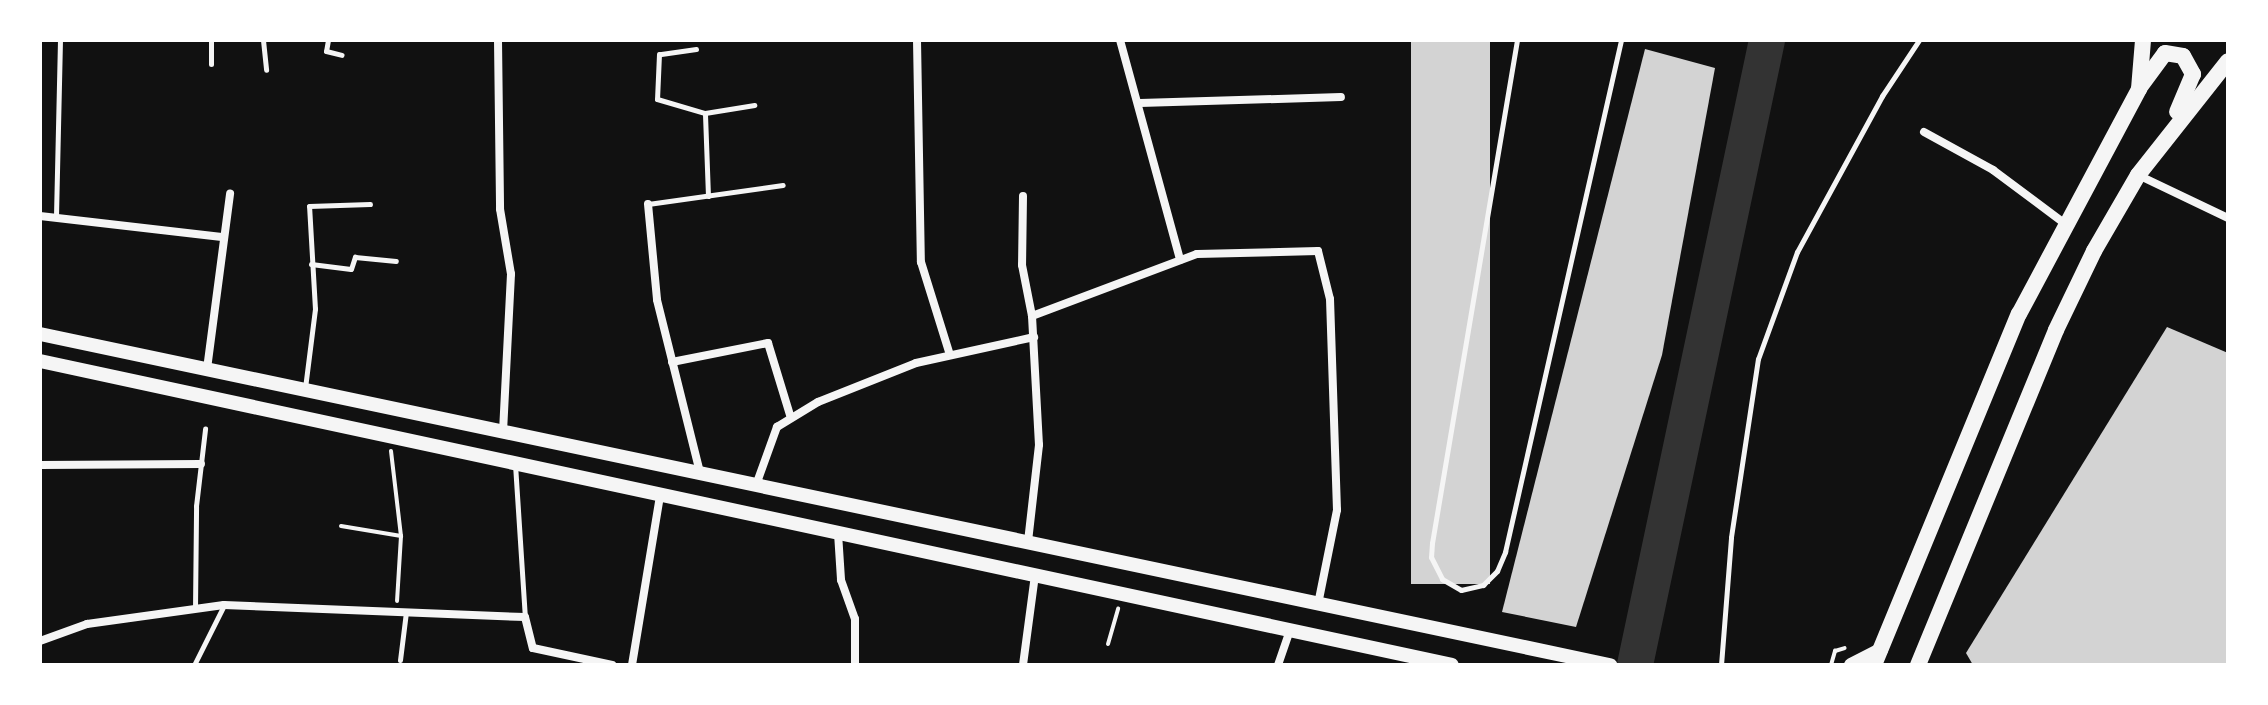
<!DOCTYPE html>
<style>
body{margin:0}
#map{position:relative;width:2268px;height:705px;overflow:hidden;background:#111;font-family:Ubuntu,sans-serif}
div>[style]{position:absolute}
.river>*{height:36px;margin:-18px;padding:0 18px;transform-origin:18px;border-radius:18px;background:#333}
.building>*{inset:0;background:#d3d3d3;transform-origin:0 0}
.path>*{height:4px;margin:-2px;padding:0 2px;transform-origin:2px;border-radius:2px;background:#f5f5f5}
.service>*{height:5px;margin:-2.5px;padding:0 2.5px;transform-origin:2.5px;border-radius:2.5px;background:#f5f5f5}
.minor>*{height:8px;margin:-4px;padding:0 4px;transform-origin:4px;border-radius:4px;background:#f5f5f5}
.secondary>*{height:14px;margin:-7px;padding:0 7px;transform-origin:7px;border-radius:7px;background:#f5f5f5}
.primary>*{height:16px;margin:-8px;padding:0 8px;transform-origin:8px;border-radius:8px;background:#f5f5f5}
span{translate:-50% -50%;white-space:nowrap;text-align:center;line-height:1.15;-webkit-text-stroke:7px #fff;paint-order:stroke}
.frame{position:absolute;inset:0;border:42px solid #fff;pointer-events:none}
</style>
<div id="map">
<div class="river">
<i style="left:1635px;top:665px;width:639px;rotate:-78.07deg"></i>
</div>
<div class="building">
<i style="left:1411px;top:40px;width:79px;height:544px"></i>
<i style="clip-path:polygon(1645px 49px,1715px 68px,1662px 355px,1576px 627px,1502px 612px)"></i>
<i style="clip-path:polygon(2167px 327px,2228px 353px,2228px 665px,1973px 665px,1966px 653px)"></i>
</div>
<div class="path">
<i style="left:391px;top:451px;width:86px;rotate:83.3deg"></i>
<i style="left:401px;top:536px;width:65px;rotate:93.5deg"></i>
<i style="left:341px;top:526px;width:61px;rotate:9.5deg"></i>
<i style="left:1108px;top:644px;width:37px;rotate:-74deg"></i>
<i style="left:1831px;top:665px;width:15px;rotate:-74deg"></i>
<i style="left:1835px;top:651px;width:10px;rotate:-17deg"></i>
</div>
<div class="service">
<i style="left:211px;top:40px;width:24px;rotate:90deg"></i>
<i style="left:263px;top:40px;width:30px;rotate:84deg"></i>
<i style="left:328px;top:40px;width:11px;rotate:100deg"></i>
<i style="left:326px;top:51px;width:16px;rotate:14deg"></i>
<i style="left:1517px;top:40px;width:510px;rotate:99.59deg"></i>
<i style="left:1432px;top:543px;width:14px;rotate:94deg"></i>
<i style="left:1431px;top:557px;width:25px;rotate:63deg"></i>
<i style="left:1442px;top:579px;width:22px;rotate:30deg"></i>
<i style="left:1461px;top:590px;width:23px;rotate:-13deg"></i>
<i style="left:1483px;top:585px;width:20px;rotate:-45deg"></i>
<i style="left:1497px;top:571px;width:21px;rotate:-67deg"></i>
<i style="left:1505px;top:552px;width:525px;rotate:-77.23deg"></i>
<i style="left:696px;top:49px;width:37px;rotate:172deg"></i>
<i style="left:659px;top:54px;width:45px;rotate:92.5deg"></i>
<i style="left:657px;top:99px;width:50px;rotate:16.3deg"></i>
<i style="left:708px;top:196px;width:83px;rotate:-92.1deg"></i>
<i style="left:705px;top:113px;width:50px;rotate:-9.3deg"></i>
<i style="left:648px;top:204px;width:136px;rotate:-8deg"></i>
<i style="left:56px;top:216px;width:176px;rotate:-88.7deg"></i>
<i style="left:311px;top:264px;width:40px;rotate:7.1deg"></i>
<i style="left:351px;top:269px;width:13px;rotate:-72deg"></i>
<i style="left:355px;top:257px;width:41px;rotate:5.6deg"></i>
<i style="left:305px;top:388px;width:80px;rotate:-82.8deg"></i>
<i style="left:315px;top:309px;width:103px;rotate:-93.3deg"></i>
<i style="left:309px;top:206px;width:61px;rotate:-1.9deg"></i>
<i style="left:515px;top:464px;width:153px;rotate:86.3deg"></i>
<i style="left:195px;top:609px;width:103px;rotate:-89.4deg"></i>
<i style="left:196px;top:506px;width:78px;rotate:-83.3deg"></i>
<i style="left:400px;top:660px;width:48px;rotate:-82.9deg"></i>
<i style="left:194px;top:665px;width:67px;rotate:-63.4deg"></i>
<i style="left:1721px;top:665px;width:128px;rotate:-85.5deg"></i>
<i style="left:1731px;top:537px;width:180px;rotate:-81.4deg"></i>
<i style="left:1758px;top:359px;width:114px;rotate:-70deg"></i>
<i style="left:1797px;top:252px;width:178px;rotate:-61.4deg"></i>
<i style="left:1882px;top:96px;width:67px;rotate:-56.5deg"></i>
</div>
<div class="minor">
<i style="left:498px;top:40px;width:169px;rotate:89.3deg"></i>
<i style="left:500px;top:209px;width:66px;rotate:80.4deg"></i>
<i style="left:511px;top:274px;width:157px;rotate:92.9deg"></i>
<i style="left:917px;top:40px;width:222px;rotate:89deg"></i>
<i style="left:921px;top:262px;width:97px;rotate:72.7deg"></i>
<i style="left:1120px;top:40px;width:228px;rotate:74.7deg"></i>
<i style="left:1140px;top:103px;width:201px;rotate:-1.7deg"></i>
<i style="left:1924px;top:132px;width:79px;rotate:28.8deg"></i>
<i style="left:1993px;top:170px;width:89px;rotate:36.7deg"></i>
<i style="left:2138px;top:175px;width:100px;rotate:25.5deg"></i>
<i style="left:1023px;top:196px;width:69px;rotate:90.8deg"></i>
<i style="left:1022px;top:265px;width:52px;rotate:78.9deg"></i>
<i style="left:1032px;top:316px;width:129px;rotate:86.9deg"></i>
<i style="left:1039px;top:445px;width:98px;rotate:96.5deg"></i>
<i style="left:648px;top:204px;width:96px;rotate:84.6deg"></i>
<i style="left:657px;top:300px;width:178px;rotate:76deg"></i>
<i style="left:40px;top:216px;width:183px;rotate:6.6deg"></i>
<i style="left:1032px;top:316px;width:176px;rotate:-20.6deg"></i>
<i style="left:1197px;top:254px;width:121px;rotate:-1.4deg"></i>
<i style="left:1318px;top:251px;width:49px;rotate:76deg"></i>
<i style="left:1330px;top:299px;width:211px;rotate:88.1deg"></i>
<i style="left:1337px;top:510px;width:96px;rotate:101.4deg"></i>
<i style="left:672px;top:362px;width:98px;rotate:-11.2deg"></i>
<i style="left:768px;top:343px;width:78px;rotate:73deg"></i>
<i style="left:207px;top:369px;width:177px;rotate:-82.5deg"></i>
<i style="left:40px;top:465px;width:161px;rotate:-0.4deg"></i>
<i style="left:756px;top:485px;width:62px;rotate:-70.1deg"></i>
<i style="left:777px;top:427px;width:48px;rotate:-31.4deg"></i>
<i style="left:818px;top:402px;width:105px;rotate:-21.7deg"></i>
<i style="left:916px;top:363px;width:121px;rotate:-12.4deg"></i>
<i style="left:838px;top:533px;width:47px;rotate:86.3deg"></i>
<i style="left:841px;top:580px;width:41px;rotate:70.3deg"></i>
<i style="left:855px;top:619px;width:46px;rotate:90deg"></i>
<i style="left:40px;top:641px;width:50px;rotate:-19.9deg"></i>
<i style="left:87px;top:624px;width:138px;rotate:-7.9deg"></i>
<i style="left:224px;top:605px;width:301px;rotate:2.3deg"></i>
<i style="left:525px;top:617px;width:32px;rotate:76deg"></i>
<i style="left:533px;top:648px;width:81px;rotate:12.1deg"></i>
<i style="left:632px;top:665px;width:172px;rotate:-80.6deg"></i>
<i style="left:1023px;top:665px;width:91px;rotate:-82.4deg"></i>
<i style="left:1278px;top:665px;width:37px;rotate:-71deg"></i>
</div>
<div class="secondary">
<i style="left:40px;top:334px;width:1605px;rotate:11.91deg"></i>
<i style="left:40px;top:361px;width:1444px;rotate:12.15deg"></i>
<i style="left:1851px;top:665px;width:34px;rotate:-27deg"></i>
</div>
<div class="primary">
<i style="left:2140px;top:87px;width:42px;rotate:-53.7deg"></i>
<i style="left:2165px;top:53px;width:18px;rotate:9deg"></i>
<i style="left:2183px;top:56px;width:21px;rotate:61deg"></i>
<i style="left:2193px;top:74px;width:41px;rotate:112.8deg"></i>
<i style="left:1874px;top:665px;width:380px;rotate:-67.6deg"></i>
<i style="left:2019px;top:314px;width:255px;rotate:-61.9deg"></i>
<i style="left:2139px;top:89px;width:49px;rotate:-85.3deg"></i>
<i style="left:1918px;top:665px;width:362px;rotate:-67.6deg"></i>
<i style="left:2056px;top:330px;width:88px;rotate:-64.3deg"></i>
<i style="left:2094px;top:251px;width:88px;rotate:-59.9deg"></i>
<i style="left:2138px;top:175px;width:145px;rotate:-51.7deg"></i>
</div>
<div class="frame"></div>
</div>
